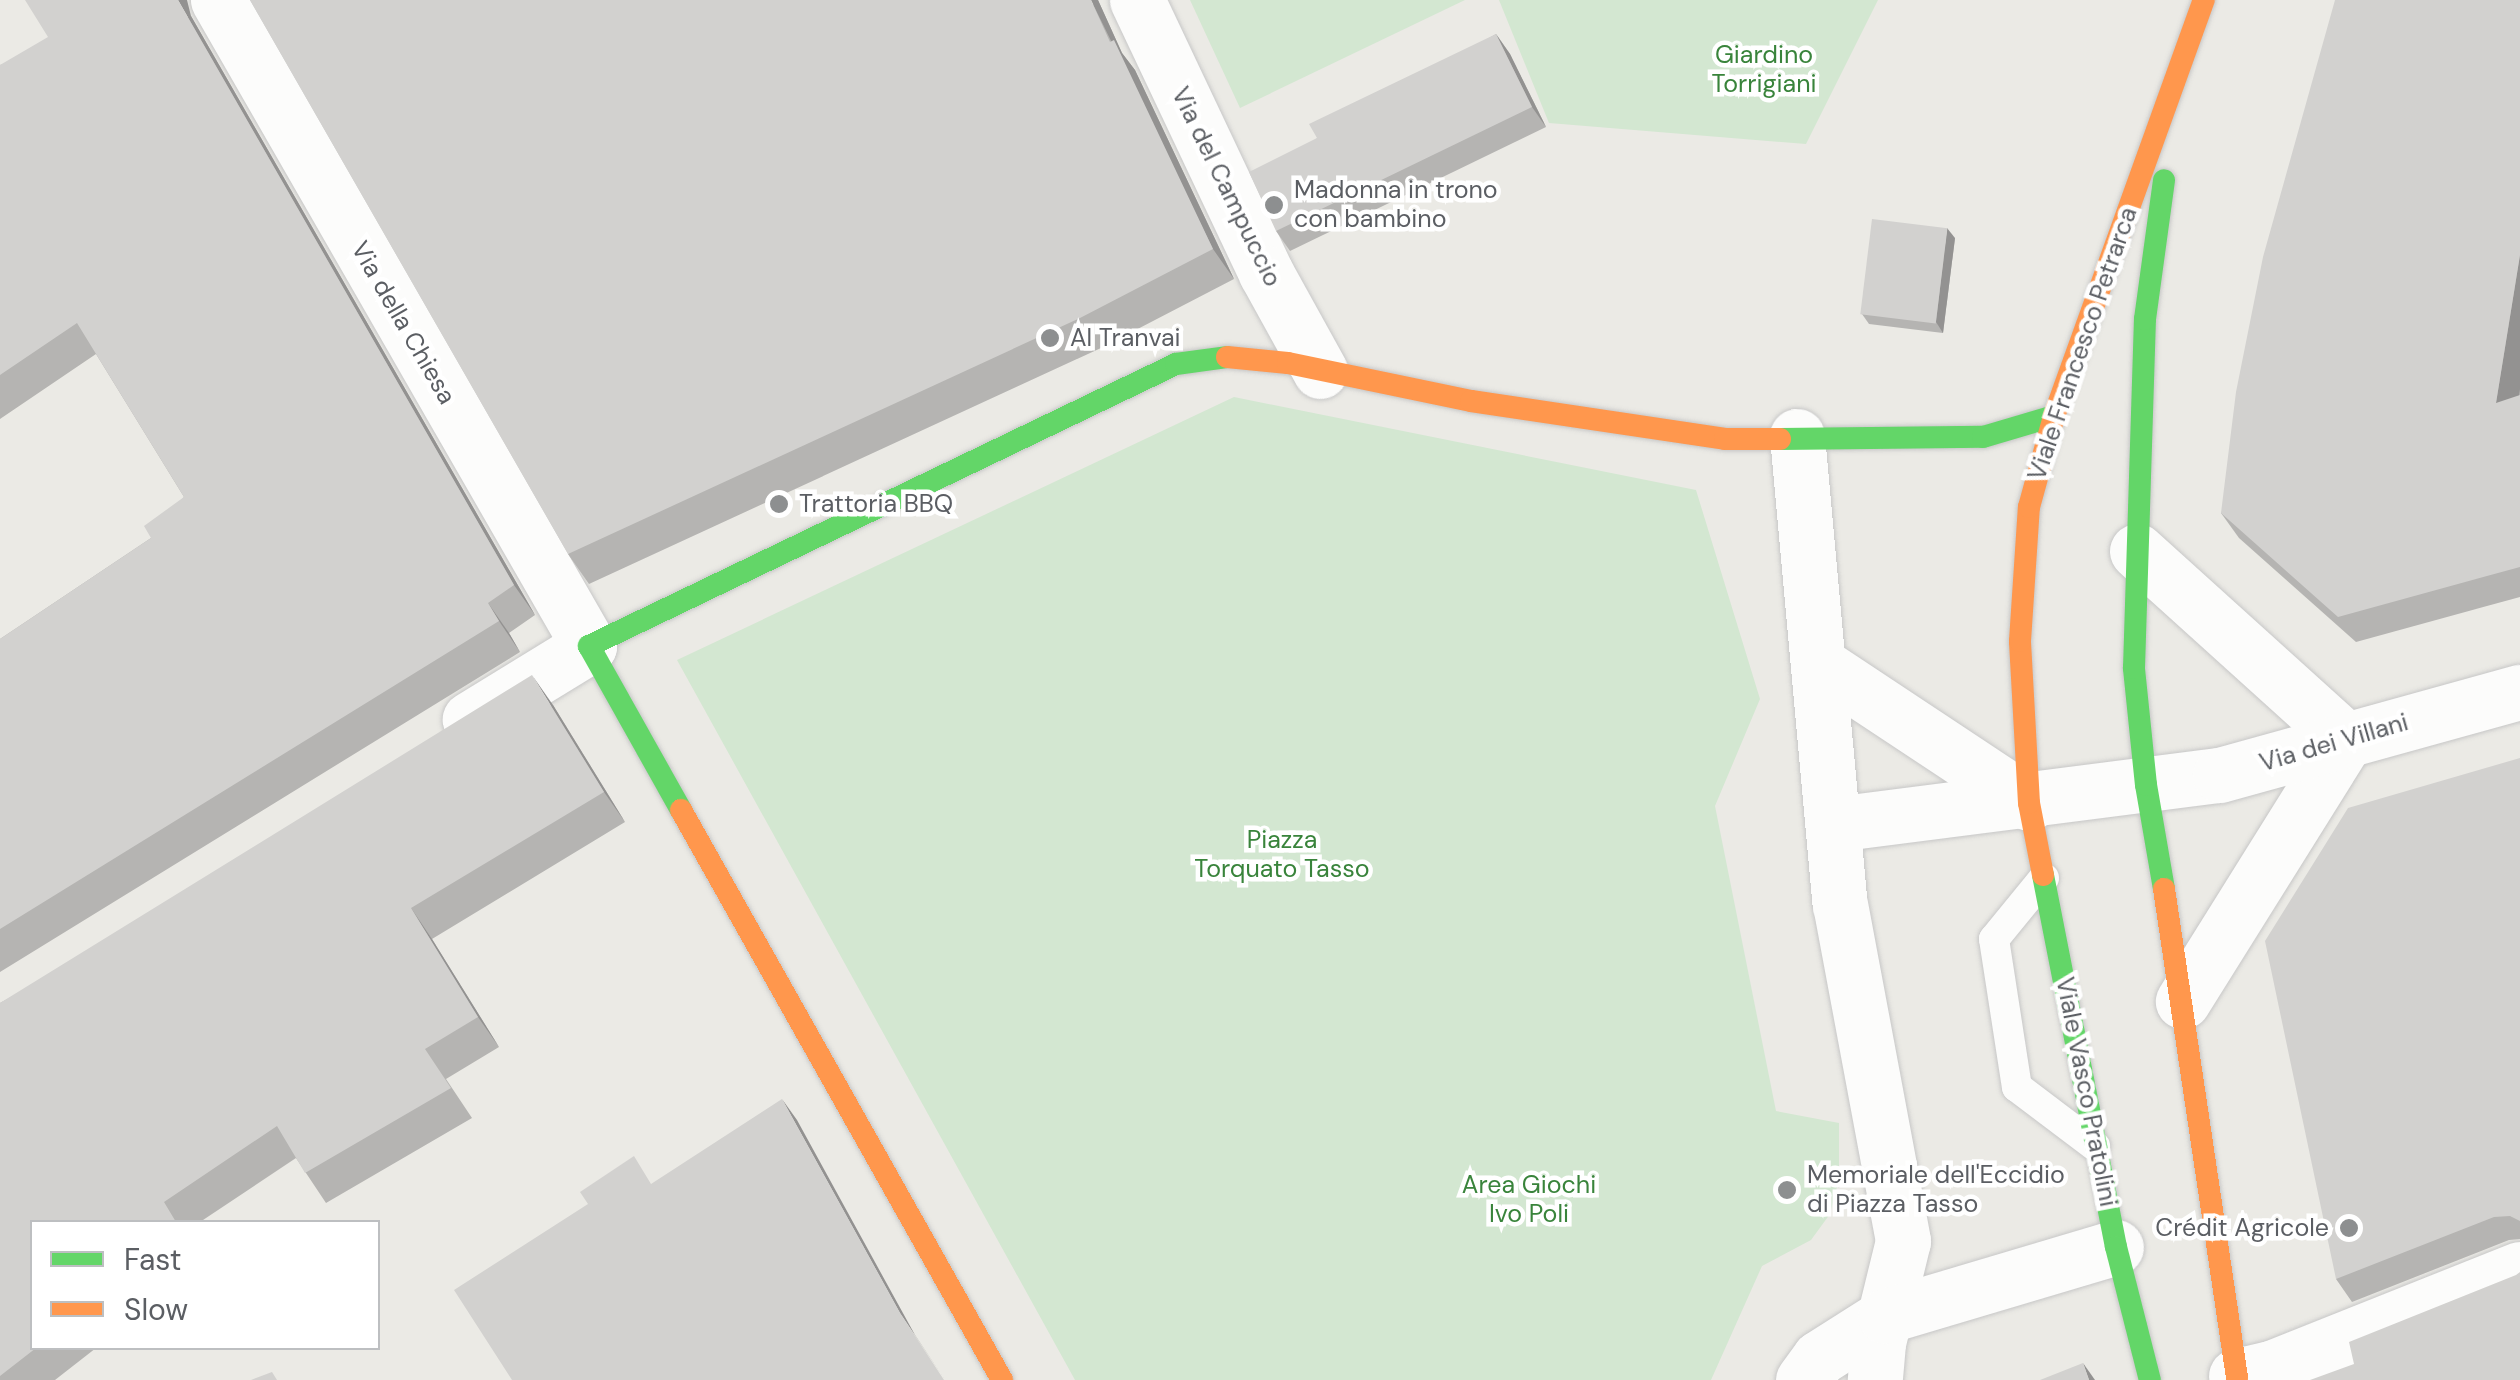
<!DOCTYPE html>
<meta charset="utf-8">
<style>
body{margin:0}
#map{position:relative;width:2520px;height:1380px;overflow:hidden;background:#ebeae5;font-family:"DM Sans",sans-serif}
div>[style]{position:absolute}
.green>*{inset:0;background:#d3e7d1}
.roads{filter:drop-shadow(0 0 2px #c7c7c7) drop-shadow(0 0 2px #c7c7c7)}
.lane>*{height:30px;margin:-15px;padding:0 15px;transform-origin:15px;border-radius:15px;background:#fcfcfb}
.street>*{height:55px;margin:-27.5px;padding:0 27.5px;transform-origin:27.5px;border-radius:27.5px;background:#fcfcfb}
.fast>*{height:22px;margin:-11px;padding:0 11px;transform-origin:11px;border-radius:11px;background:#63d668}
.slow>*{height:22px;margin:-11px;padding:0 11px;transform-origin:11px;border-radius:11px;background:#ff974d}
.wall>*{inset:0;background:#b5b4b2}
.shaded-wall>*{inset:0;background:#939291}
.building>*{inset:0;background:#d2d1cf;transform-origin:0 0}
.dots>*{width:28px;height:28px;translate:-50% -50%;box-sizing:border-box;border:5px solid #fff;border-radius:50%}
span{translate:-50% -50%;white-space:nowrap;text-align:center;line-height:1.15;-webkit-text-stroke:9px #fff;paint-order:stroke}
.park-label{font-size:25px;color:#39843b}
.street-label{font-size:25px;color:#5b5e63}
.poi-label{font-size:25px;color:#5b5e63}
.left{translate:0 -50%;text-align:left}
.right{translate:-100% -50%;text-align:right}
.legend{position:absolute;left:30px;top:1220px;width:350px;height:130px;box-sizing:border-box;background:#fff;border:2px solid #bdbfc1;margin:0;padding:12px 18px;list-style:none;font-size:30px;color:#5b5e63}
.legend li{display:flex;align-items:center;gap:20px;height:50px}
.legend b{width:50px;border:2px solid #bdbfc1}
</style>
<div id="map">
<div class="green">
<i style="clip-path:polygon(1190px 0,1465px 0,1240px 108px)"></i>
<i style="clip-path:polygon(1499px 0,1878px 0,1806px 144px,1549px 123px)"></i>
<i style="clip-path:polygon(1234px 397px,1696px 490px,1760px 699px,1715px 806px,1776px 1111px,1839px 1123px,1839px 1179px,1830px 1214px,1811px 1240px,1762px 1266px,1711px 1380px,1075px 1380px,677px 660px)"></i>
</div>
<div class="roads">
<div class="lane">
<i style="left:2044px;top:878px;width:79px;rotate:129.3deg"></i>
<i style="left:1994px;top:939px;width:150px;rotate:81.2deg"></i>
<i style="left:2017px;top:1087px;width:98px;rotate:37.1deg"></i>
</div>
<div class="street">
<i style="left:218px;top:0;width:745px;rotate:60.13deg"></i>
<i style="left:589px;top:646px;width:140px;rotate:148.5deg"></i>
<i style="left:1137px;top:0;width:302px;rotate:64.7deg"></i>
<i style="left:1266px;top:273px;width:112px;rotate:61.1deg"></i>
<i style="left:1797px;top:436px;width:470px;rotate:84.8deg"></i>
<i style="left:1840px;top:904px;width:343px;rotate:79.4deg"></i>
<i style="left:1903px;top:1241px;width:105px;rotate:103.8deg"></i>
<i style="left:1878px;top:1343px;width:37px;rotate:95deg"></i>
<i style="left:2137px;top:551px;width:282px;rotate:42.1deg"></i>
<i style="left:2346px;top:740px;width:308px;rotate:122deg"></i>
<i style="left:1819px;top:664px;width:252px;rotate:33.5deg"></i>
<i style="left:1835px;top:824px;width:388px;rotate:-7.3deg"></i>
<i style="left:2220px;top:775px;width:311px;rotate:-15.5deg"></i>
<i style="left:2236px;top:1376px;width:36px;rotate:-13deg"></i>
<i style="left:2271px;top:1368px;width:268px;rotate:-21.7deg"></i>
<i style="left:1803px;top:1380px;width:27px;rotate:-54deg"></i>
<i style="left:1819px;top:1358px;width:78px;rotate:-32.5deg"></i>
<i style="left:1885px;top:1316px;width:241px;rotate:-16.6deg"></i>
</div>
<div class="fast">
<i style="left:1780px;top:439px;width:203px;rotate:-0.6deg"></i>
<i style="left:1983px;top:437px;width:74px;rotate:-16.5deg"></i>
<i style="left:681px;top:810px;width:188px;rotate:-119.3deg"></i>
<i style="left:589px;top:646px;width:651px;rotate:-25.66deg"></i>
<i style="left:1176px;top:364px;width:51px;rotate:-7.8deg"></i>
<i style="left:2043px;top:875px;width:379px;rotate:78.9deg"></i>
<i style="left:2116px;top:1247px;width:137px;rotate:75.7deg"></i>
<i style="left:2164px;top:889px;width:106px;rotate:-99.8deg"></i>
<i style="left:2146px;top:785px;width:118px;rotate:-95.9deg"></i>
<i style="left:2134px;top:668px;width:349px;rotate:-88.2deg"></i>
<i style="left:2145px;top:319px;width:140px;rotate:-82.2deg"></i>
</div>
<div class="slow">
<i style="left:1227px;top:357px;width:61px;rotate:5.6deg"></i>
<i style="left:1288px;top:363px;width:187px;rotate:11.7deg"></i>
<i style="left:1471px;top:401px;width:257px;rotate:8.5deg"></i>
<i style="left:1725px;top:439px;width:55px"></i>
<i style="left:681px;top:810px;width:654px;rotate:60.61deg"></i>
<i style="left:2043px;top:875px;width:73px;rotate:-101deg"></i>
<i style="left:2029px;top:803px;width:162px;rotate:-93.2deg"></i>
<i style="left:2020px;top:641px;width:134px;rotate:-86.2deg"></i>
<i style="left:2029px;top:507px;width:94px;rotate:-74.6deg"></i>
<i style="left:2054px;top:416px;width:442px;rotate:-70.2deg"></i>
<i style="left:2164px;top:889px;width:496px;rotate:81.5deg"></i>
</div>
</div>
<div class="wall">
<i style="clip-path:polygon(1098px 0,1122px 53px,1135px 70px,1234px 279px,1101px 348px,589px 584px,568px 554px)"></i>
<i style="clip-path:polygon(2520px 0,2520px 597px,2356px 642px,2239px 538px,2221px 513px)"></i>
<i style="clip-path:polygon(191px 16px,535px 615px,509px 633px,520px 652px,0 972px,0 639px,151px 538px,184px 497px,96px 354px,0 419px,0 65px)"></i>
<i style="clip-path:polygon(1496px 34px,1510px 54px,1546px 127px,1290px 251px,1276px 231px,1317px 138px)"></i>
<i style="clip-path:polygon(1955px 238px,1943px 333px,1869px 324px,1862px 314px)"></i>
<i style="clip-path:polygon(553px 705px,625px 822px,432px 939px,499px 1047px,446px 1079px,472px 1118px,326px 1203px,296px 1158px,200px 1222px,32px 1222px,32px 1348px,96px 1348px,55px 1380px,0 1380px,0 1003px)"></i>
<i style="clip-path:polygon(2520px 758px,2520px 1239px,2509px 1240px,2352px 1302px,2336px 1279px)"></i>
</div>
<div class="shaded-wall">
<i style="clip-path:polygon(178px 0,187px 0,191px 16px,535px 615px,514px 585px)"></i>
<i style="clip-path:polygon(1091px 0,1098px 0,1122px 53px,1135px 70px,1234px 279px,1213px 249px)"></i>
<i style="clip-path:polygon(1496px 34px,1510px 54px,1546px 127px,1532px 107px)"></i>
<i style="clip-path:polygon(1947px 228px,1955px 238px,1943px 333px,1936px 322px)"></i>
<i style="clip-path:polygon(2520px 255px,2520px 389px,2514px 428px,2496px 403px)"></i>
<i style="clip-path:polygon(488px 603px,509px 633px,520px 652px,499px 621px)"></i>
<i style="clip-path:polygon(532px 675px,553px 705px,625px 822px,604px 792px)"></i>
<i style="clip-path:polygon(411px 908px,432px 939px,499px 1047px,478px 1017px)"></i>
<i style="clip-path:polygon(782px 1099px,797px 1120px,915px 1335px,945px 1380px,900px 1313px)"></i>
<i style="clip-path:polygon(2083px 1363px,2095px 1380px,2089px 1380px)"></i>
</div>
<div class="building">
<i style="clip-path:polygon(25px 0,178px 0,514px 585px,488px 603px,499px 621px,0 929px,0 639px,151px 538px,144px 526px,184px 497px,77px 323px,0 375px,0 65px,48px 37px)"></i>
<i style="clip-path:polygon(250px 0,1091px 0,1110px 42px,1114px 40px,1213px 249px,1080px 318px,568px 554px)"></i>
<i style="clip-path:polygon(2335px 0,2520px 0,2520px 255px,2496px 403px,2520px 395px,2520px 567px,2338px 617px,2221px 513px,2236px 392px,2263px 257px)"></i>
<i style="clip-path:polygon(1496px 34px,1532px 107px,1276px 231px,1249px 172px,1317px 138px,1309px 124px)"></i>
<i style="left:1872px;top:219px;width:76px;height:96px;rotate:7deg"></i>
<i style="clip-path:polygon(532px 675px,604px 792px,411px 908px,478px 1017px,425px 1049px,451px 1088px,305px 1173px,277px 1126px,164px 1202px,176px 1222px,32px 1222px,32px 1348px,36px 1348px,0 1376px,0 1003px)"></i>
<i style="clip-path:polygon(2520px 758px,2520px 1221px,2510px 1216px,2494px 1217px,2336px 1279px,2265px 941px,2348px 808px)"></i>
<i style="clip-path:polygon(782px 1099px,900px 1313px,944px 1380px,512px 1380px,454px 1290px,588px 1204px,580px 1192px,634px 1156px,651px 1184px)"></i>
<i style="clip-path:polygon(2520px 1272px,2520px 1380px,2310px 1380px,2354px 1364px,2349px 1342px,2516px 1275px)"></i>
<i style="clip-path:polygon(2083px 1363px,2089px 1380px,2040px 1380px)"></i>
<i style="clip-path:polygon(272px 1372px,277px 1380px,251px 1380px)"></i>
</div>
<div class="dots">
<i style="left:1274px;top:205px;background:#8d8f90"></i>
<i style="left:1050px;top:338px;background:#8d8f90"></i>
<i style="left:779px;top:504px;background:#8d8f90"></i>
<i style="left:1787px;top:1190px;background:#8d8f90"></i>
<i style="left:2349px;top:1228px;background:#8d8f90"></i>
</div>
<div class="park-label">
<span style="left:1764px;top:70px">Giardino<br>Torrigiani</span>
<span style="left:1282px;top:855px">Piazza<br>Torquato Tasso</span>
<span style="left:1529px;top:1200px">Area Giochi<br>Ivo Poli</span>
</div>
<div class="street-label">
<span style="left:1226px;top:187px;rotate:64deg">Via del Campuccio</span>
<span style="left:403px;top:323px;rotate:60deg">Via della Chiesa</span>
<span style="left:2083px;top:344px;rotate:-71deg">Viale Francesco Petrarca</span>
<span style="left:2334px;top:743px;rotate:-16deg">Via dei Villani</span>
<span style="left:2086px;top:1092px;rotate:79deg">Viale Vasco Pratolini</span>
</div>
<div class="poi-label">
<span class="left" style="left:1294px;top:205px">Madonna in trono<br>con bambino</span>
<span class="left" style="left:1070px;top:338px">Al Tranvai</span>
<span class="left" style="left:799px;top:504px">Trattoria BBQ</span>
<span class="left" style="left:1807px;top:1190px">Memoriale dell'Eccidio<br>di Piazza Tasso</span>
<span class="right" style="left:2329px;top:1228px">Crédit Agricole</span>
</div>
<ul class="legend">
<li><b style="height:12px;background:#63d668"></b>Fast</li>
<li><b style="height:12px;background:#ff974d"></b>Slow</li>
</ul>
</div>
